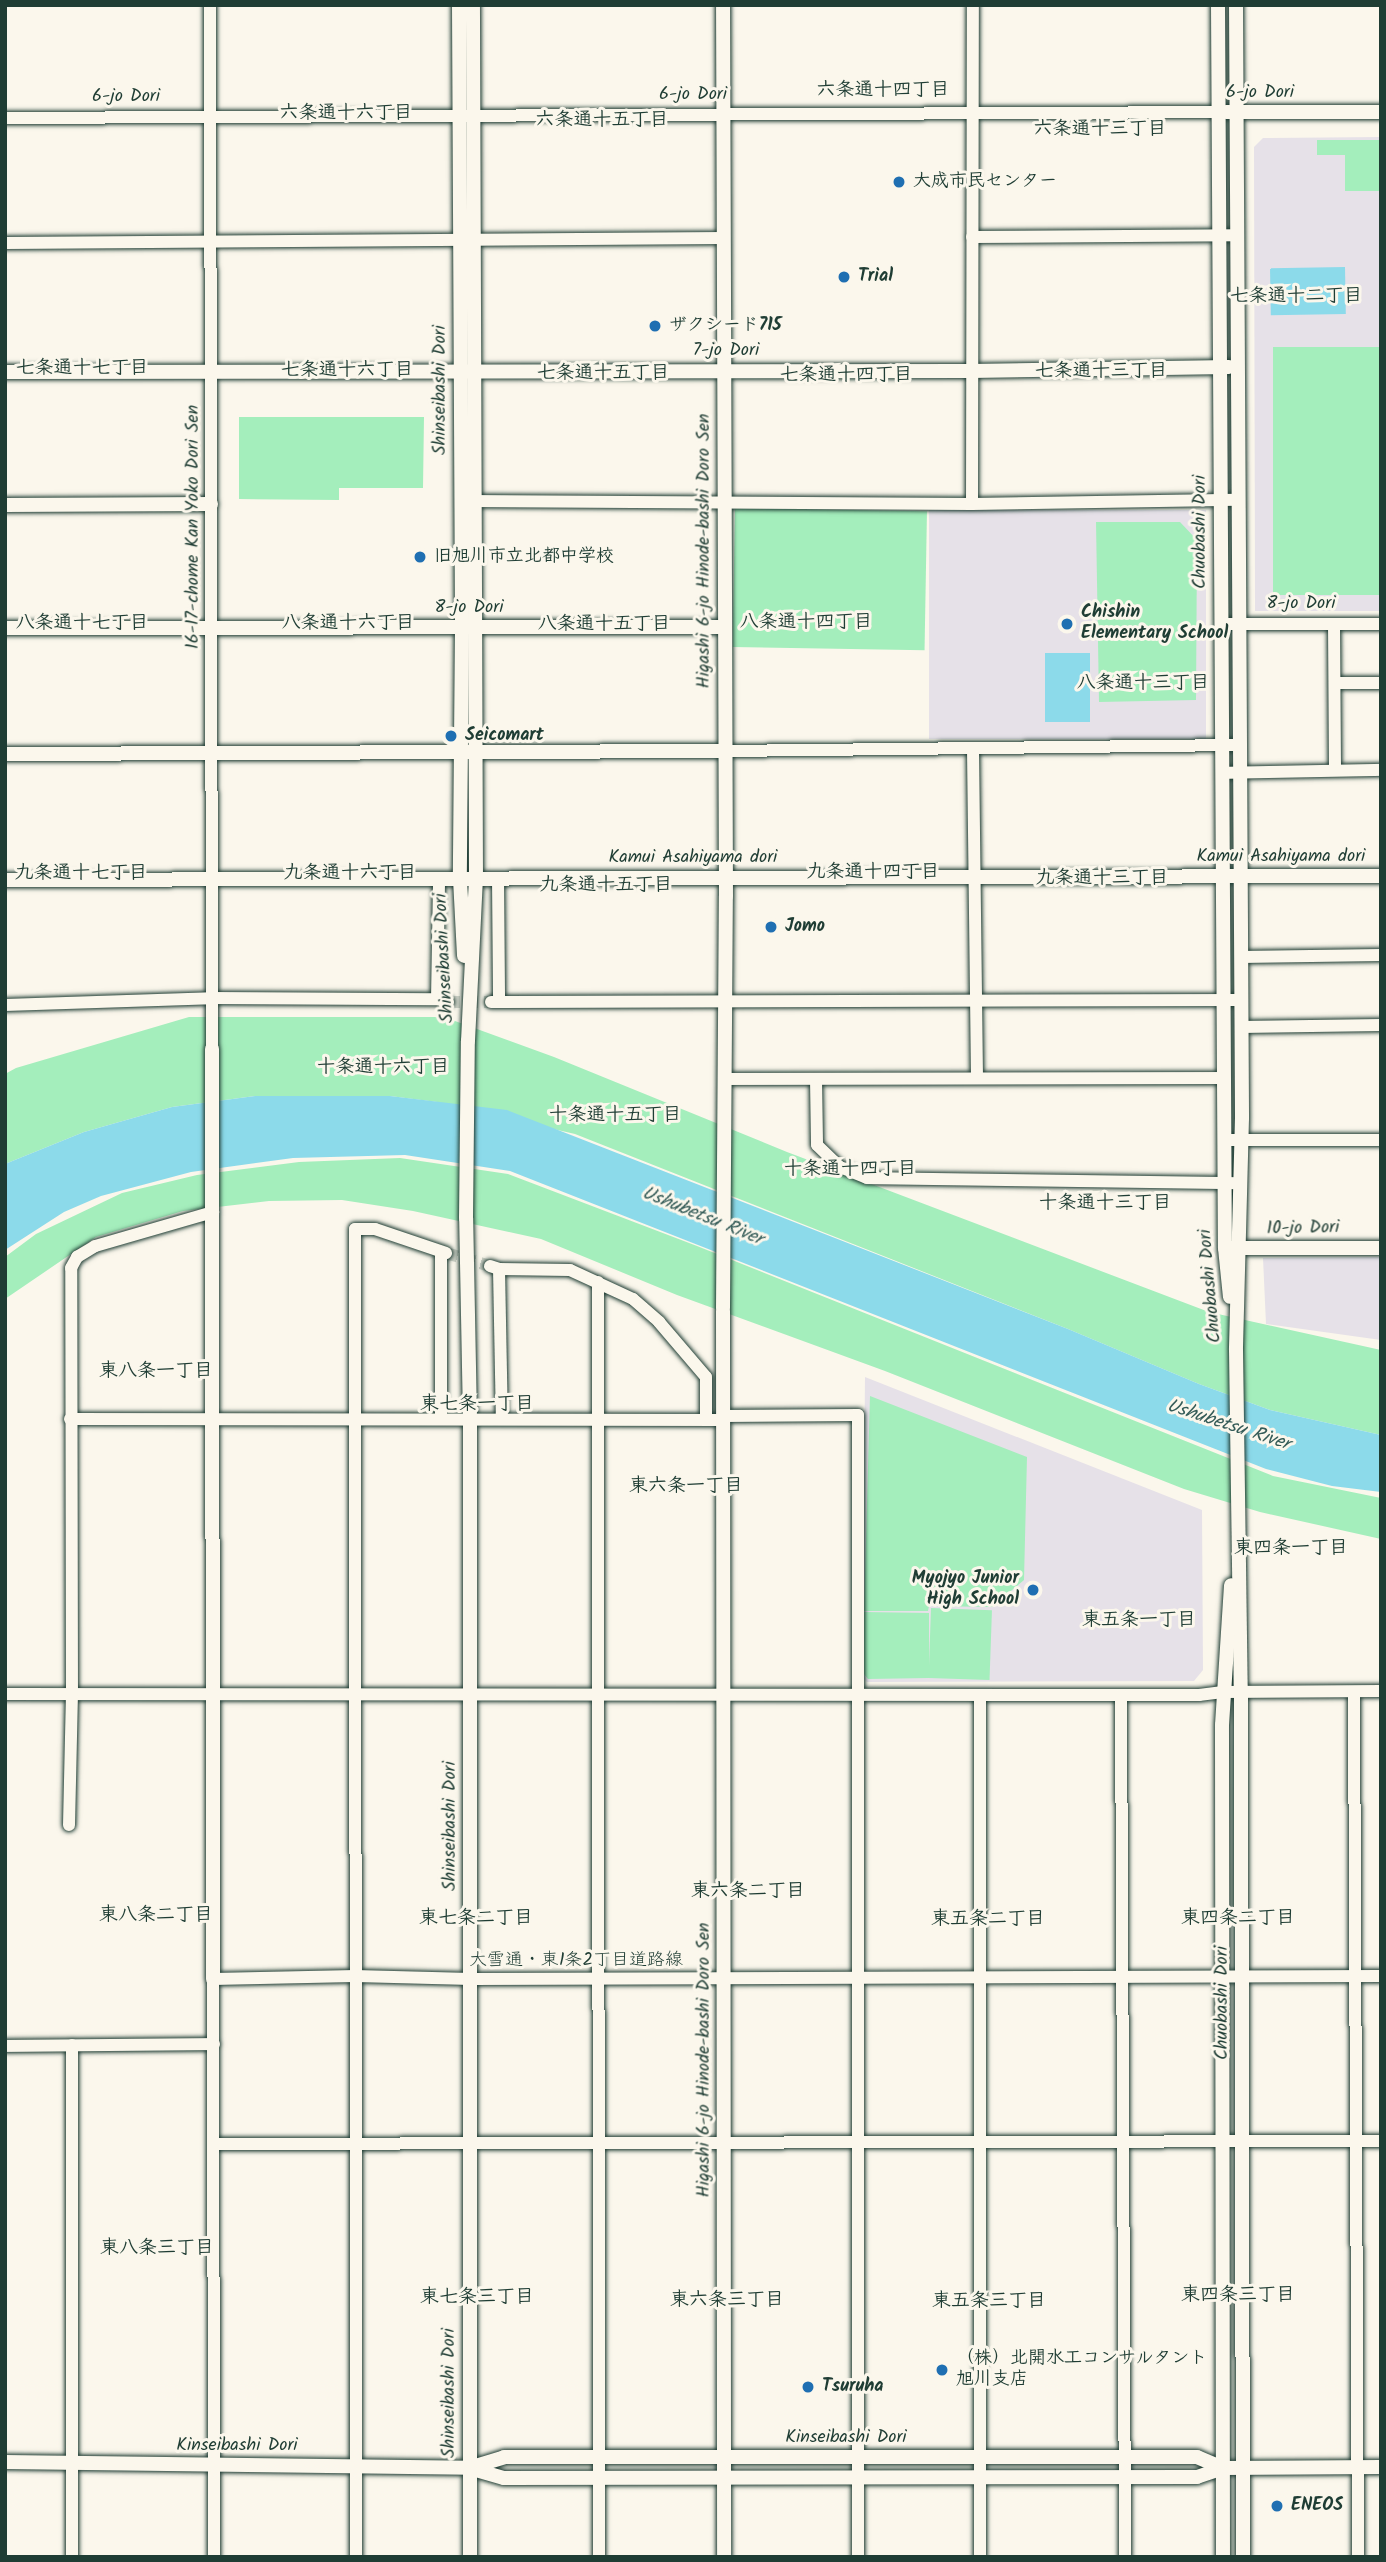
<!DOCTYPE html>
<meta charset="utf-8">
<style>
body{margin:0}
#map{position:relative;width:1386px;height:2562px;overflow:hidden;background:#fbf7ec;font-family:Kalam,"Klee One",sans-serif}
div>[style]{position:absolute}
.built>*{inset:0;background:#e6e1e8;transform-origin:0 0}
.green>*{inset:0;background:#a4eebc;transform-origin:0 0}
.water>*{inset:0;background:#8cdaea;transform-origin:0 0}
.minor-tunnel>*{height:12px;margin-top:-6px;transform-origin:0;background:repeating-linear-gradient(90deg,#cfd2c7 0 12px,transparent 0 18px)}
.roads{filter:drop-shadow(0 0 2px #1f3d34) drop-shadow(0 0 2px #1f3d34)}
.minor>*{height:12px;margin:-6px;padding:0 6px;transform-origin:6px;border-radius:6px;background:#fbf7ec}
.tertiary>*{height:14px;margin:-7px;padding:0 7px;transform-origin:7px;border-radius:7px;background:#fbf7ec}
.dots>*{width:19px;height:19px;translate:-50% -50%;box-sizing:border-box;border:4px solid #fbf7ec;border-radius:50%}
span{translate:-50% -50%;white-space:nowrap;text-align:center;line-height:1.15;-webkit-text-stroke:6px #fbf7ec;paint-order:stroke}
.street-label{font-size:18px;color:#1f3d34}
.poi-label{font-size:18px;color:#1f3d34;font-weight:700}
.left{translate:0 -50%;text-align:left}
.right{translate:-100% -50%;text-align:right}
.neighbourhood-label{font-size:19px;color:#1f3d34;font-weight:700}
.water-label{font-size:19px;color:#355c58;font-style:italic}
.frame{position:absolute;inset:0;border:7px solid #1f3d34;pointer-events:none}
</style>
<div id="map">
<div class="built">
<i style="clip-path:polygon(1381px 137px,1381px 611px,1255px 611px,1254px 147px,1263px 138px)"></i>
<i style="left:1206px;top:510px;width:229px;height:277px;rotate:90deg"></i>
<i style="clip-path:polygon(1381px 1257px,1381px 1340px,1266px 1324px,1263px 1258px)"></i>
<i style="clip-path:polygon(865px 1377px,1202px 1510px,1203px 1670px,1194px 1681px,867px 1682px,862px 1677px)"></i>
</div>
<div class="green">
<i style="clip-path:polygon(1317px 140px,1381px 140px,1381px 191px,1345px 191px,1345px 155px,1317px 155px)"></i>
<i style="left:1273px;top:347px;width:108px;height:248px"></i>
<i style="clip-path:polygon(239px 417px,424px 417px,423px 488px,339px 488px,339px 500px,239px 499px)"></i>
<i style="left:735px;top:508px;width:192px;height:139px;rotate:1deg"></i>
<i style="clip-path:polygon(1096px 522px,1180px 522px,1197px 540px,1196px 700px,1099px 702px)"></i>
<i style="clip-path:polygon(189px 1017px,444px 1017px,554px 1057px,787px 1152px,1209px 1312px,1381px 1350px,1381px 1435px,1270px 1410px,1199px 1384px,1068px 1329px,575px 1134px,437px 1102px,390px 1096px,255px 1096px,172px 1107px,84px 1132px,5px 1164px,5px 1074px,16px 1068px)"></i>
<i style="clip-path:polygon(400px 1158px,508px 1174px,697px 1246px,1273px 1476px,1381px 1498px,1381px 1539px,1260px 1512px,1184px 1489px,885px 1371px,677px 1295px,541px 1239px,413px 1211px,342px 1200px,269px 1201px,183px 1211px,96px 1237px,5px 1299px,5px 1257px,36px 1234px,122px 1193px,197px 1175px,299px 1162px)"></i>
<i style="clip-path:polygon(870px 1396px,1027px 1457px,1024px 1580px,992px 1607px,929px 1606px,928px 1611px,864px 1611px)"></i>
<i style="left:931px;top:1608px;width:61px;height:70px;rotate:2deg"></i>
<i style="clip-path:polygon(864px 1612px,929px 1613px,929px 1678px,868px 1679px,864px 1674px)"></i>
</div>
<div class="water">
<i style="left:1345px;top:267px;width:47px;height:75px;rotate:89deg"></i>
<i style="left:1045px;top:653px;width:45px;height:69px"></i>
<i style="clip-path:polygon(255px 1096px,390px 1096px,507px 1110px,1068px 1329px,1199px 1384px,1270px 1410px,1381px 1435px,1381px 1492px,1332px 1486px,1266px 1469px,510px 1171px,405px 1155px,293px 1158px,191px 1172px,101px 1196px,64px 1212px,5px 1250px,5px 1164px,84px 1132px,172px 1107px)"></i>
</div>
<div class="minor-tunnel">
<i style="left:448px;top:1002px;width:43px"></i>
<i style="left:446px;top:1253px;width:46px;rotate:16.5deg"></i>
</div>
<div class="roads">
<div class="minor">
<i style="left:210px;top:5px;width:1044px;rotate:89.89deg"></i>
<i style="left:5px;top:118px;width:1213px;rotate:-0.28deg"></i>
<i style="left:972px;top:237px;width:265px;rotate:-0.4deg"></i>
<i style="left:5px;top:243px;width:719px;rotate:-0.4deg"></i>
<i style="left:468px;top:501px;width:504px;rotate:0.34deg"></i>
<i style="left:972px;top:504px;width:266px;rotate:-0.9deg"></i>
<i style="left:972px;top:504px;width:499px;rotate:-89.9deg"></i>
<i style="left:1221px;top:624px;width:160px"></i>
<i style="left:1334px;top:624px;width:146px;rotate:89.6deg"></i>
<i style="left:1335px;top:683px;width:46px"></i>
<i style="left:973px;top:750px;width:328px;rotate:89.3deg"></i>
<i style="left:725px;top:751px;width:515px;rotate:-0.67deg"></i>
<i style="left:1222px;top:773px;width:159px;rotate:-1.1deg"></i>
<i style="left:498px;top:878px;width:124px;rotate:89.5deg"></i>
<i style="left:1241px;top:957px;width:140px;rotate:-0.8deg"></i>
<i style="left:437px;top:999px;width:120px;rotate:-89deg"></i>
<i style="left:491px;top:1002px;width:750px;rotate:-0.15deg"></i>
<i style="left:5px;top:1005px;width:206px;rotate:-1.9deg"></i>
<i style="left:211px;top:998px;width:226px;rotate:0.3deg"></i>
<i style="left:437px;top:999px;width:11px;rotate:15deg"></i>
<i style="left:1241px;top:1027px;width:140px;rotate:-0.8deg"></i>
<i style="left:726px;top:1079px;width:497px;rotate:-0.1deg"></i>
<i style="left:816px;top:1079px;width:66px;rotate:89.1deg"></i>
<i style="left:817px;top:1145px;width:32px;rotate:44deg"></i>
<i style="left:840px;top:1167px;width:29px;rotate:22deg"></i>
<i style="left:867px;top:1178px;width:367px;rotate:0.8deg"></i>
<i style="left:1224px;top:1140px;width:157px"></i>
<i style="left:441px;top:1252px;width:167px;rotate:90deg"></i>
<i style="left:490px;top:1266px;width:9px;rotate:18deg"></i>
<i style="left:499px;top:1269px;width:71px;rotate:0.8deg"></i>
<i style="left:570px;top:1270px;width:69px;rotate:24.7deg"></i>
<i style="left:633px;top:1299px;width:35px;rotate:41deg"></i>
<i style="left:659px;top:1322px;width:72px;rotate:49.5deg"></i>
<i style="left:706px;top:1377px;width:43px;rotate:90deg"></i>
<i style="left:499px;top:1269px;width:150px;rotate:88.9deg"></i>
<i style="left:598px;top:1282px;width:1275px;rotate:89.96deg"></i>
<i style="left:723px;top:1416px;width:135px;rotate:-0.4deg"></i>
<i style="left:858px;top:1415px;width:1142px;rotate:90deg"></i>
<i style="left:70px;top:1419px;width:653px;rotate:0.09deg"></i>
<i style="left:1354px;top:1692px;width:865px;rotate:89.74deg"></i>
<i style="left:5px;top:1694px;width:1194px;rotate:0.05deg"></i>
<i style="left:1199px;top:1695px;width:24px;rotate:-7deg"></i>
<i style="left:1223px;top:1692px;width:158px;rotate:-0.4deg"></i>
<i style="left:980px;top:1695px;width:862px;rotate:90deg"></i>
<i style="left:1121px;top:1695px;width:862px;rotate:89.73deg"></i>
<i style="left:69px;top:1825px;width:131px;rotate:-88.7deg"></i>
<i style="left:72px;top:1694px;width:426px;rotate:-90.1deg"></i>
<i style="left:71px;top:1268px;width:13px;rotate:-61deg"></i>
<i style="left:77px;top:1257px;width:21px;rotate:-31deg"></i>
<i style="left:95px;top:1246px;width:123px;rotate:-16.1deg"></i>
<i style="left:72px;top:2045px;width:512px;rotate:90deg"></i>
<i style="left:5px;top:2046px;width:209px;rotate:-0.5deg"></i>
<i style="left:214px;top:2144px;width:1167px;rotate:-0.15deg"></i>
<i style="left:214px;top:2557px;width:578px;rotate:-90.1deg"></i>
<i style="left:213px;top:1979px;width:142px;rotate:-1.2deg"></i>
<i style="left:355px;top:1976px;width:116px;rotate:1.5deg"></i>
<i style="left:471px;top:1979px;width:910px;rotate:-0.19deg"></i>
<i style="left:356px;top:2557px;width:1328px;rotate:-90.04deg"></i>
<i style="left:355px;top:1229px;width:20px"></i>
<i style="left:375px;top:1229px;width:75px;rotate:18.7deg"></i>
</div>
<div class="tertiary">
<i style="left:459px;top:5px;width:622px;rotate:89.72deg"></i>
<i style="left:462px;top:627px;width:252px;rotate:90.5deg"></i>
<i style="left:460px;top:879px;width:77px;rotate:87deg"></i>
<i style="left:1218px;top:5px;width:1243px;rotate:89.68deg"></i>
<i style="left:1225px;top:1248px;width:49px;rotate:84.2deg"></i>
<i style="left:1236px;top:5px;width:1113px;rotate:89.69deg"></i>
<i style="left:1242px;top:1118px;width:232px;rotate:91.5deg"></i>
<i style="left:1236px;top:1350px;width:342px;rotate:89.2deg"></i>
<i style="left:1241px;top:1692px;width:865px;rotate:89.87deg"></i>
<i style="left:1226px;top:112px;width:155px"></i>
<i style="left:5px;top:372px;width:966px;rotate:-0.06deg"></i>
<i style="left:971px;top:371px;width:258px;rotate:-0.9deg"></i>
<i style="left:5px;top:505px;width:206px;rotate:-0.3deg"></i>
<i style="left:5px;top:628px;width:718px;rotate:-0.08deg"></i>
<i style="left:5px;top:754px;width:720px;rotate:-0.24deg"></i>
<i style="left:5px;top:880px;width:1376px;rotate:-0.17deg"></i>
<i style="left:212px;top:1049px;width:930px;rotate:89.94deg"></i>
<i style="left:1230px;top:1248px;width:151px"></i>
<i style="left:723px;top:1308px;width:412px;rotate:-89.6deg"></i>
<i style="left:726px;top:896px;width:891px;rotate:-90.19deg"></i>
<i style="left:723px;top:1311px;width:1246px;rotate:89.95deg"></i>
<i style="left:5px;top:2462px;width:464px;rotate:0.7deg"></i>
<i style="left:469px;top:2468px;width:36px;rotate:16deg"></i>
<i style="left:504px;top:2478px;width:693px;rotate:-0.08deg"></i>
<i style="left:1197px;top:2477px;width:28px;rotate:-19deg"></i>
<i style="left:1223px;top:2468px;width:158px;rotate:-0.4deg"></i>
<i style="left:469px;top:2468px;width:37px;rotate:-17deg"></i>
<i style="left:504px;top:2457px;width:693px"></i>
<i style="left:1197px;top:2457px;width:28px;rotate:23deg"></i>
<i style="left:470px;top:2557px;width:1138px;rotate:-90deg"></i>
<i style="left:470px;top:1419px;width:201px;rotate:-91.1deg"></i>
<i style="left:466px;top:1218px;width:177px;rotate:-89.4deg"></i>
<i style="left:468px;top:1041px;width:163px;rotate:-87.2deg"></i>
<i style="left:476px;top:878px;width:873px;rotate:-90.2deg"></i>
<i style="left:1223px;top:2557px;width:832px;rotate:-90.07deg"></i>
<i style="left:1222px;top:1725px;width:140px;rotate:-86.3deg"></i>
</div>
</div>
<div class="dots">
<i style="left:899px;top:182px;background:#1f6fb2"></i>
<i style="left:844px;top:277px;background:#1f6fb2"></i>
<i style="left:655px;top:326px;background:#1f6fb2"></i>
<i style="left:420px;top:557px;background:#1f6fb2"></i>
<i style="left:1067px;top:624px;background:#1f6fb2"></i>
<i style="left:451px;top:736px;background:#1f6fb2"></i>
<i style="left:771px;top:927px;background:#1f6fb2"></i>
<i style="left:1033px;top:1590px;background:#1f6fb2"></i>
<i style="left:942px;top:2370px;background:#1f6fb2"></i>
<i style="left:808px;top:2387px;background:#1f6fb2"></i>
<i style="left:1277px;top:2506px;background:#1f6fb2"></i>
</div>
<div class="street-label">
<span style="left:1260px;top:93px">6-jo Dori</span>
<span style="left:693px;top:95px">6-jo Dori</span>
<span style="left:126px;top:97px">6-jo Dori</span>
<span style="left:726px;top:351px">7-jo Dori</span>
<span style="left:441px;top:390px;rotate:-90deg">Shinseibashi Dori</span>
<span style="left:194px;top:527px;rotate:-90deg">16-17-chome Kan Yoko Dori Sen</span>
<span style="left:1201px;top:532px;rotate:-90deg">Chuobashi Dori</span>
<span style="left:705px;top:551px;rotate:-90deg">Higashi 6-jo Hinode-bashi Doro Sen</span>
<span style="left:1301px;top:604px">8-jo Dori</span>
<span style="left:469px;top:608px">8-jo Dori</span>
<span style="left:1281px;top:857px">Kamui Asahiyama dori</span>
<span style="left:693px;top:858px">Kamui Asahiyama dori</span>
<span style="left:445px;top:958px;rotate:-93deg">Shinseibashi Dori</span>
<span style="left:1303px;top:1229px;rotate:-1deg">10-jo Dori</span>
<span style="left:1211px;top:1286px;rotate:-95deg">Chuobashi Dori</span>
<span style="left:451px;top:1826px;rotate:-90deg">Shinseibashi Dori</span>
<span style="left:576px;top:1961px">大雪通・東1条2丁目道路線</span>
<span style="left:1223px;top:2003px;rotate:-90deg">Chuobashi Dori</span>
<span style="left:705px;top:2060px;rotate:-90deg">Higashi 6-jo Hinode-bashi Doro Sen</span>
<span style="left:450px;top:2393px;rotate:-90deg">Shinseibashi Dori</span>
<span style="left:846px;top:2438px">Kinseibashi Dori</span>
<span style="left:237px;top:2446px">Kinseibashi Dori</span>
</div>
<div class="poi-label">
<span class="left" style="left:913px;top:182px">大成市民センター</span>
<span class="left" style="left:858px;top:277px">Trial</span>
<span class="left" style="left:669px;top:326px">ザクシード715</span>
<span class="left" style="left:434px;top:557px">旧旭川市立北都中学校</span>
<span class="left" style="left:1081px;top:624px">Chishin<br>Elementary School</span>
<span class="left" style="left:465px;top:736px">Seicomart</span>
<span class="left" style="left:785px;top:927px">Jomo</span>
<span class="right" style="left:1019px;top:1590px">Myojyo Junior<br>High School</span>
<span class="left" style="left:956px;top:2370px">（株）北開水工コンサルタント<br>旭川支店</span>
<span class="left" style="left:822px;top:2387px">Tsuruha</span>
<span class="left" style="left:1291px;top:2506px">ENEOS</span>
</div>
<div class="neighbourhood-label">
<span style="left:883px;top:91px">六条通十四丁目</span>
<span style="left:346px;top:114px">六条通十六丁目</span>
<span style="left:602px;top:121px">六条通十五丁目</span>
<span style="left:1100px;top:130px">六条通十三丁目</span>
<span style="left:1296px;top:297px">七条通十二丁目</span>
<span style="left:82px;top:369px">七条通十七丁目</span>
<span style="left:347px;top:371px">七条通十六丁目</span>
<span style="left:1101px;top:372px">七条通十三丁目</span>
<span style="left:603px;top:374px">七条通十五丁目</span>
<span style="left:846px;top:376px">七条通十四丁目</span>
<span style="left:806px;top:623px">八条通十四丁目</span>
<span style="left:82px;top:624px">八条通十七丁目</span>
<span style="left:348px;top:624px">八条通十六丁目</span>
<span style="left:604px;top:625px">八条通十五丁目</span>
<span style="left:1143px;top:684px">八条通十三丁目</span>
<span style="left:873px;top:873px">九条通十四丁目</span>
<span style="left:81px;top:874px">九条通十七丁目</span>
<span style="left:350px;top:874px">九条通十六丁目</span>
<span style="left:1102px;top:879px">九条通十三丁目</span>
<span style="left:606px;top:886px">九条通十五丁目</span>
<span style="left:383px;top:1068px">十条通十六丁目</span>
<span style="left:615px;top:1116px">十条通十五丁目</span>
<span style="left:850px;top:1170px">十条通十四丁目</span>
<span style="left:1105px;top:1204px">十条通十三丁目</span>
<span style="left:156px;top:1372px">東八条一丁目</span>
<span style="left:477px;top:1405px">東七条一丁目</span>
<span style="left:686px;top:1487px">東六条一丁目</span>
<span style="left:1291px;top:1549px">東四条一丁目</span>
<span style="left:1139px;top:1621px">東五条一丁目</span>
<span style="left:748px;top:1892px">東六条二丁目</span>
<span style="left:156px;top:1916px">東八条二丁目</span>
<span style="left:476px;top:1919px">東七条二丁目</span>
<span style="left:1238px;top:1919px">東四条二丁目</span>
<span style="left:988px;top:1920px">東五条二丁目</span>
<span style="left:157px;top:2249px">東八条三丁目</span>
<span style="left:1238px;top:2296px">東四条三丁目</span>
<span style="left:477px;top:2298px">東七条三丁目</span>
<span style="left:727px;top:2301px">東六条三丁目</span>
<span style="left:989px;top:2302px">東五条三丁目</span>
</div>
<div class="water-label">
<span style="left:702px;top:1217px;rotate:22deg">Ushubetsu River</span>
<span style="left:1228px;top:1426px;rotate:18deg">Ushubetsu River</span>
</div>
<div class="frame"></div>
</div>
